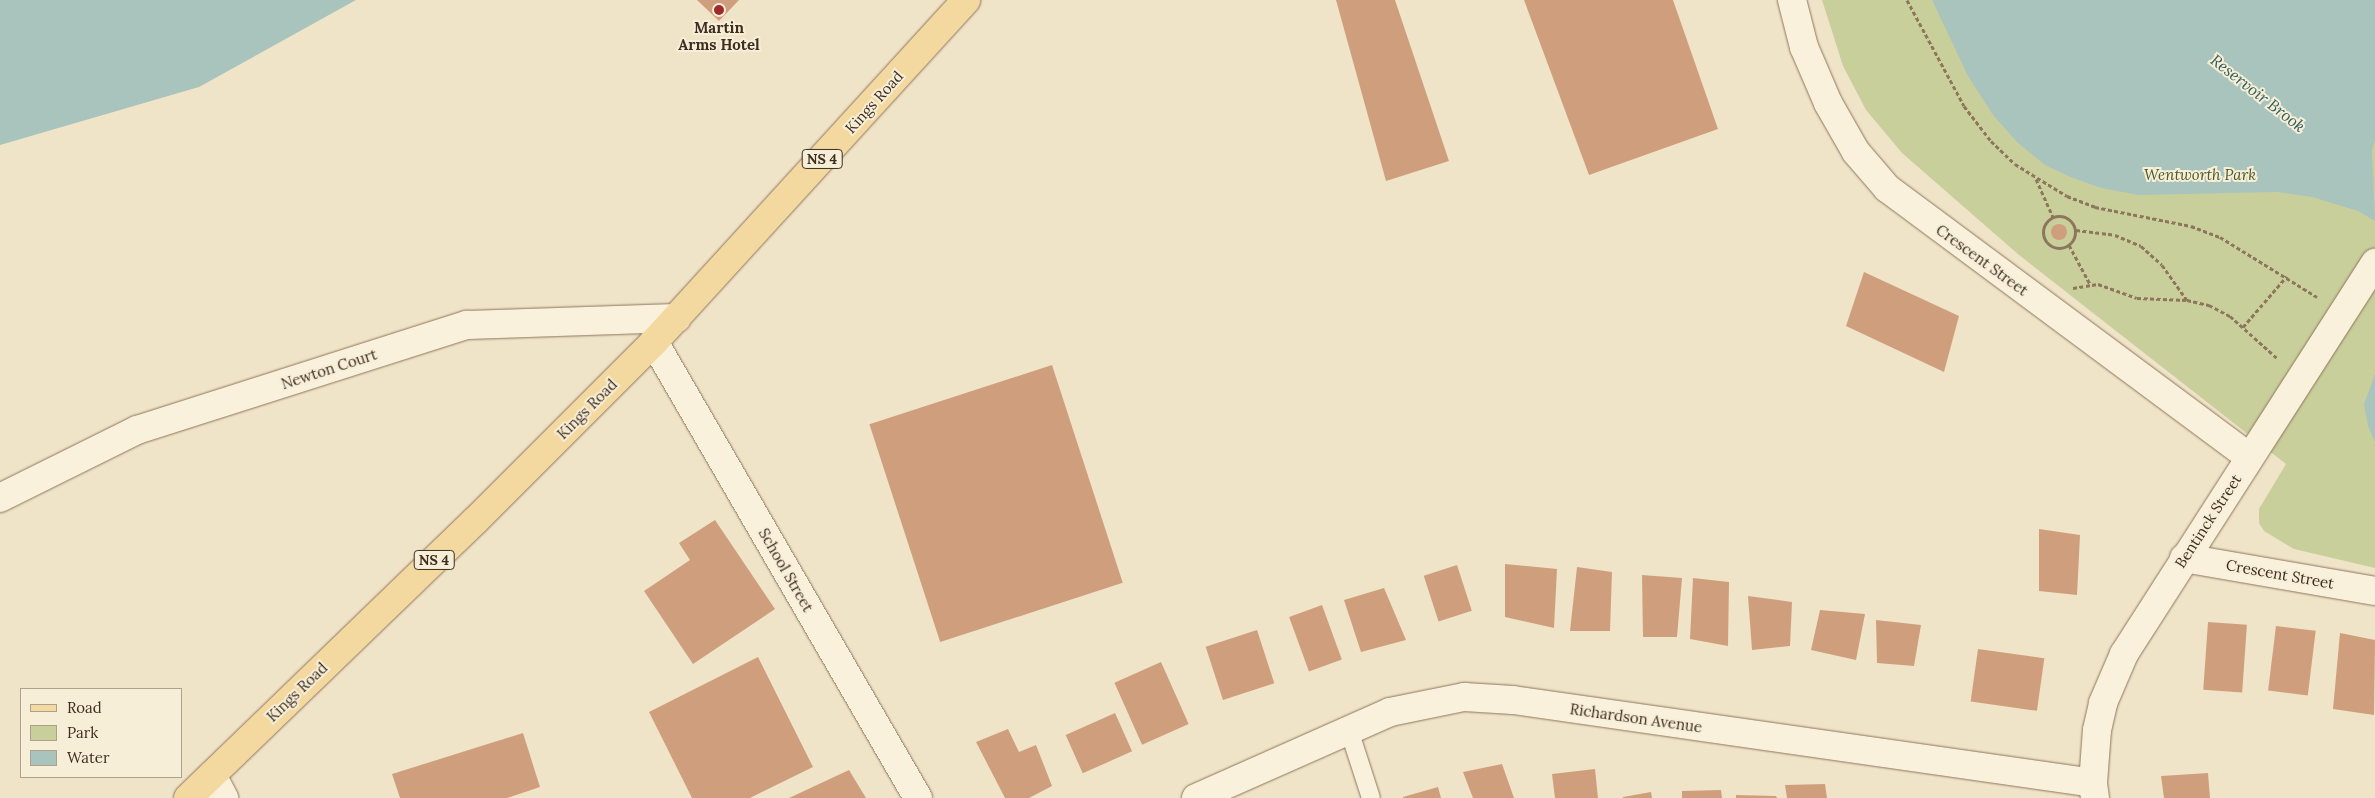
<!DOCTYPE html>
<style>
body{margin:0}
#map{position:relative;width:2375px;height:798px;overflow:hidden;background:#f0e4c8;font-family:Lora,serif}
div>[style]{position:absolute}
.green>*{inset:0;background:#c9cf9b}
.water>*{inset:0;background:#a9c4bc}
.building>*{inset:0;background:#cf9f7d;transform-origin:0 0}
.round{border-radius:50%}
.path>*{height:3px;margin-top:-1.5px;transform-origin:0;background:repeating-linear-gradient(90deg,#8d765c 0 4px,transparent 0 6.5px)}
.path>.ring{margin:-1.5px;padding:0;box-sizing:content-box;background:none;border:3px solid #8d765c;border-radius:50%}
.roads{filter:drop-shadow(0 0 1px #8d765c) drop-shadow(0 0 1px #8d765c)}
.lane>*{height:18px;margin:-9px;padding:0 9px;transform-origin:9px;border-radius:9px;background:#faf1dc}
.street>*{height:28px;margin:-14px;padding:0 14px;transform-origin:14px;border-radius:14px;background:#faf1dc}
.primary>*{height:28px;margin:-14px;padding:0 14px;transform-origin:14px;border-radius:14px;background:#f3d9a0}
.dots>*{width:14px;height:14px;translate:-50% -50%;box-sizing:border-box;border:2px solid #f7eed8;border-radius:50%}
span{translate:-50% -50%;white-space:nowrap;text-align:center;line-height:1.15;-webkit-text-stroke:4px #f7eed8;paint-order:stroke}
.shield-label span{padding:1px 4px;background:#f7eed8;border:1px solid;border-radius:4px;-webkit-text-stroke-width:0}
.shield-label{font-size:14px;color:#3d2e20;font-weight:700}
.poi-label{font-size:15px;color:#3d2e20;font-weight:700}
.street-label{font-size:15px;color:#3d2e20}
.park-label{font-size:15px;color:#4d5a26;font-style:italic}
.water-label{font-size:16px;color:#2f5d5a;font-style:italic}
.legend{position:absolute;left:20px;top:688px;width:162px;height:90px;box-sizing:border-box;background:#f7eed8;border:1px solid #ada18e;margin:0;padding:6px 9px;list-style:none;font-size:15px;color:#3d2e20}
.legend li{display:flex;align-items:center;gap:10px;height:25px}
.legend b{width:25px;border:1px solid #ada18e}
</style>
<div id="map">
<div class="green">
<i style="clip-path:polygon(1822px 0,2375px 0,2375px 568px,2294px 549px,2264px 531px,2259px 523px,2259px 509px,2286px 464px,2019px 255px,1902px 153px,1866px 110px,1843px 66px)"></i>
</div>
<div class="water">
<i style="clip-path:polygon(0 0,356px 0,199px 87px,0 145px)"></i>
<i style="clip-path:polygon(1932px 0,2375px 0,2375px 140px,2372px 150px,2375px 221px,2358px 211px,2312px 197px,2277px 192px,2139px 195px,2101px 188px,2068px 176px,2045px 165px,2018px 143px,1993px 115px,1968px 76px)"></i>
<i style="clip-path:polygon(2375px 374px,2375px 442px,2368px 426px,2364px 404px)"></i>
</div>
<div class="building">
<i style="clip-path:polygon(697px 0,739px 0,719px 21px)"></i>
<i style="clip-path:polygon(1336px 0,1395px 0,1449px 161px,1386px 181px)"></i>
<i style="clip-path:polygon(1524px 0,1673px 0,1718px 129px,1589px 175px)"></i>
<i class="round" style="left:2051px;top:224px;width:16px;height:16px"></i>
<i style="clip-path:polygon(1864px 272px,1959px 316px,1944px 372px,1846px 326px)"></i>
<i style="left:1052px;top:365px;width:229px;height:192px;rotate:72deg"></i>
<i style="clip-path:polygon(715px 520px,775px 609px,693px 664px,644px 591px,690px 560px,679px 543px)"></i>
<i style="clip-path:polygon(2039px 529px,2080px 535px,2077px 595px,2039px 591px)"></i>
<i style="clip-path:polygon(1505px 564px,1557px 569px,1554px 628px,1505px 617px)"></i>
<i style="left:1457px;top:565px;width:48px;height:35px;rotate:72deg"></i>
<i style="clip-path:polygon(1577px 567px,1612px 572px,1610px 631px,1570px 631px)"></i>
<i style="clip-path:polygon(1642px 575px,1682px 578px,1677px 637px,1643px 637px)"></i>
<i style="clip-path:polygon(1693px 578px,1729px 582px,1728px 646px,1690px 639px)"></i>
<i style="clip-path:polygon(1384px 588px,1406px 640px,1361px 652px,1344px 600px)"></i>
<i style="clip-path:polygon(1748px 596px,1792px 602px,1790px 646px,1752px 650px)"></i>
<i style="left:1322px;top:605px;width:58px;height:35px;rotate:70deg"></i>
<i style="clip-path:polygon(1820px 610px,1865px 614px,1856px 660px,1811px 650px)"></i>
<i style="clip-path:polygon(1876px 620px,1921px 625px,1914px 666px,1877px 663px)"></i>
<i style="left:2208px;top:622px;width:39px;height:68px;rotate:4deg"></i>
<i style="left:2276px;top:626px;width:40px;height:65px;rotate:7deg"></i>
<i style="left:1257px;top:630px;width:56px;height:54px;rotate:72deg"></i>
<i style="clip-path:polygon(2340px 633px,2375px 640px,2374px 715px,2333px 709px)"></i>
<i style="left:1978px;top:649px;width:67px;height:53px;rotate:8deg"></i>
<i style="clip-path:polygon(758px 657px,813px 767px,750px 798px,692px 798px,649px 712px)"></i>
<i style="left:1161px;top:662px;width:68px;height:51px;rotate:66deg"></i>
<i style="left:1115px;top:713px;width:42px;height:54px;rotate:66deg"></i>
<i style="clip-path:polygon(1008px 729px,1019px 752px,1036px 745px,1052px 786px,1029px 798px,1005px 798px,976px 742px)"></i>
<i style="clip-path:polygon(523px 733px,540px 787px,507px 798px,400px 798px,392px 774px)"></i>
<i style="clip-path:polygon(1502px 764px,1514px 798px,1473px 798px,1463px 772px)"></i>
<i style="clip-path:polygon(1595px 769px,1598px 798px,1555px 798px,1552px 774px)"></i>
<i style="clip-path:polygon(849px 770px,866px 798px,789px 798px)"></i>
<i style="clip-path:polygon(2208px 773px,2210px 798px,2164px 798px,2161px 776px)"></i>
<i style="clip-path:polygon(1825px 784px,1827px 798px,1787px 798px,1785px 785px)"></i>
<i style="clip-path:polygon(1438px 787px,1441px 798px,1403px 798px,1403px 797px)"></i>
<i style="clip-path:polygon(1721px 790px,1722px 798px,1682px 798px,1682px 791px)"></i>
<i style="clip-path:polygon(1651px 792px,1652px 798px,1623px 798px,1623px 797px)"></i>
<i style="clip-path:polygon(1736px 795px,1776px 796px,1777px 798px,1736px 798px)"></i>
</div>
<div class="path">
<i style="left:1907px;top:0;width:120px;rotate:61.7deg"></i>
<i style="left:1964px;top:106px;width:44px;rotate:52.4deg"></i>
<i style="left:1991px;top:141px;width:33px;rotate:44deg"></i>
<i style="left:2015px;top:164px;width:61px;rotate:31.6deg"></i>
<i style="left:2067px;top:196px;width:30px;rotate:21deg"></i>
<i style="left:2095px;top:207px;width:98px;rotate:11.2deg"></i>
<i style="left:2191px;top:226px;width:31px;rotate:21deg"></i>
<i style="left:2220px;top:237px;width:114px;rotate:31.7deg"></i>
<i style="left:2036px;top:179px;width:42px;rotate:65.9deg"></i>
<i class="ring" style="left:2043px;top:216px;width:29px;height:29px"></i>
<i style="left:2076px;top:230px;width:39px;rotate:7deg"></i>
<i style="left:2115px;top:235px;width:28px;rotate:23deg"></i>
<i style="left:2141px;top:246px;width:28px;rotate:42deg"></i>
<i style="left:2162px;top:265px;width:43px;rotate:54.5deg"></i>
<i style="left:2187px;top:300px;width:23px;rotate:13deg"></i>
<i style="left:2209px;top:305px;width:24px;rotate:28deg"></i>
<i style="left:2230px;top:316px;width:64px;rotate:41.9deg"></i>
<i style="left:2069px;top:245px;width:44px;rotate:61.7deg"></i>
<i style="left:2073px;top:288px;width:25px;rotate:-9deg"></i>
<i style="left:2098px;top:284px;width:41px;rotate:19.7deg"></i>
<i style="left:2137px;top:298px;width:49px;rotate:2.3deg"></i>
<i style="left:2243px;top:327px;width:67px;rotate:-49.2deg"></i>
</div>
<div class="roads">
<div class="lane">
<i style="left:1349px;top:730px;width:71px;rotate:72.1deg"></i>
</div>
<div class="street">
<i style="left:1792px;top:0;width:49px;rotate:75.7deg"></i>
<i style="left:1804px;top:47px;width:61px;rotate:66.8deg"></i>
<i style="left:1828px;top:103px;width:56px;rotate:60.3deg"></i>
<i style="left:1856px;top:152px;width:48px;rotate:49.3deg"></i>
<i style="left:1887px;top:188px;width:451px;rotate:36.6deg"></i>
<i style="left:654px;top:342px;width:527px;rotate:59.93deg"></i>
<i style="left:0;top:498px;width:153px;rotate:-26.4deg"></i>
<i style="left:137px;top:430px;width:346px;rotate:-17.7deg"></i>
<i style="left:467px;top:325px;width:210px;rotate:-1.9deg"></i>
<i style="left:2184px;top:558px;width:194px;rotate:9.8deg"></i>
<i style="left:212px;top:775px;width:26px;rotate:62deg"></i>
<i style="left:1196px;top:798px;width:212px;rotate:-23.9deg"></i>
<i style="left:1390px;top:712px;width:76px;rotate:-11.5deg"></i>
<i style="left:1464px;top:697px;width:49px;rotate:3.5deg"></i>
<i style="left:1513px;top:700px;width:586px;rotate:8.14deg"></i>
<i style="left:2095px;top:798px;width:15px;rotate:-98deg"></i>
<i style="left:2093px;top:783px;width:53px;rotate:-85.7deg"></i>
<i style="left:2097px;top:730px;width:28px;rotate:-77deg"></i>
<i style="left:2103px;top:703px;width:53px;rotate:-66.8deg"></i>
<i style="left:2124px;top:654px;width:465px;rotate:-57.3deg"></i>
</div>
<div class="primary">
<i style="left:188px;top:798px;width:400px;rotate:-44deg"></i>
<i style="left:476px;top:520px;width:252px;rotate:-45deg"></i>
<i style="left:654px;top:342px;width:463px;rotate:-47.6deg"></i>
</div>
</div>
<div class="dots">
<i style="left:719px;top:10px;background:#9e2a2b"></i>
</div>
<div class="shield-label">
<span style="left:822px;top:159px">NS 4</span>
<span style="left:434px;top:560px">NS 4</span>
</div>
<div class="poi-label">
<span style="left:719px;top:36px">Martin<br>Arms Hotel</span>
</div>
<div class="street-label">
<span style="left:874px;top:102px;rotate:-48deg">Kings Road</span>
<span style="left:1982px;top:260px;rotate:36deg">Crescent Street</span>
<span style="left:329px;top:369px;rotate:-18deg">Newton Court</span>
<span style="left:587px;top:409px;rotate:-45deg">Kings Road</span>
<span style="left:2208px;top:521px;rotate:-57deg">Bentinck Street</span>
<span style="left:786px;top:570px;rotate:60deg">School Street</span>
<span style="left:2280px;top:574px;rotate:10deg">Crescent Street</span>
<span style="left:297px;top:692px;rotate:-44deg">Kings Road</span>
<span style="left:1636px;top:718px;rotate:8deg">Richardson Avenue</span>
</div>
<div class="park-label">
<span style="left:2200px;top:175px">Wentworth Park</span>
</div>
<div class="water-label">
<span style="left:2258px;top:93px;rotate:38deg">Reservoir Brook</span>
</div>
<ul class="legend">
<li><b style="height:6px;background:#f3d9a0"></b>Road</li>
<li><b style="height:14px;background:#c9cf9b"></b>Park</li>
<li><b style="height:14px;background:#a9c4bc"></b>Water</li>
</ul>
</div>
